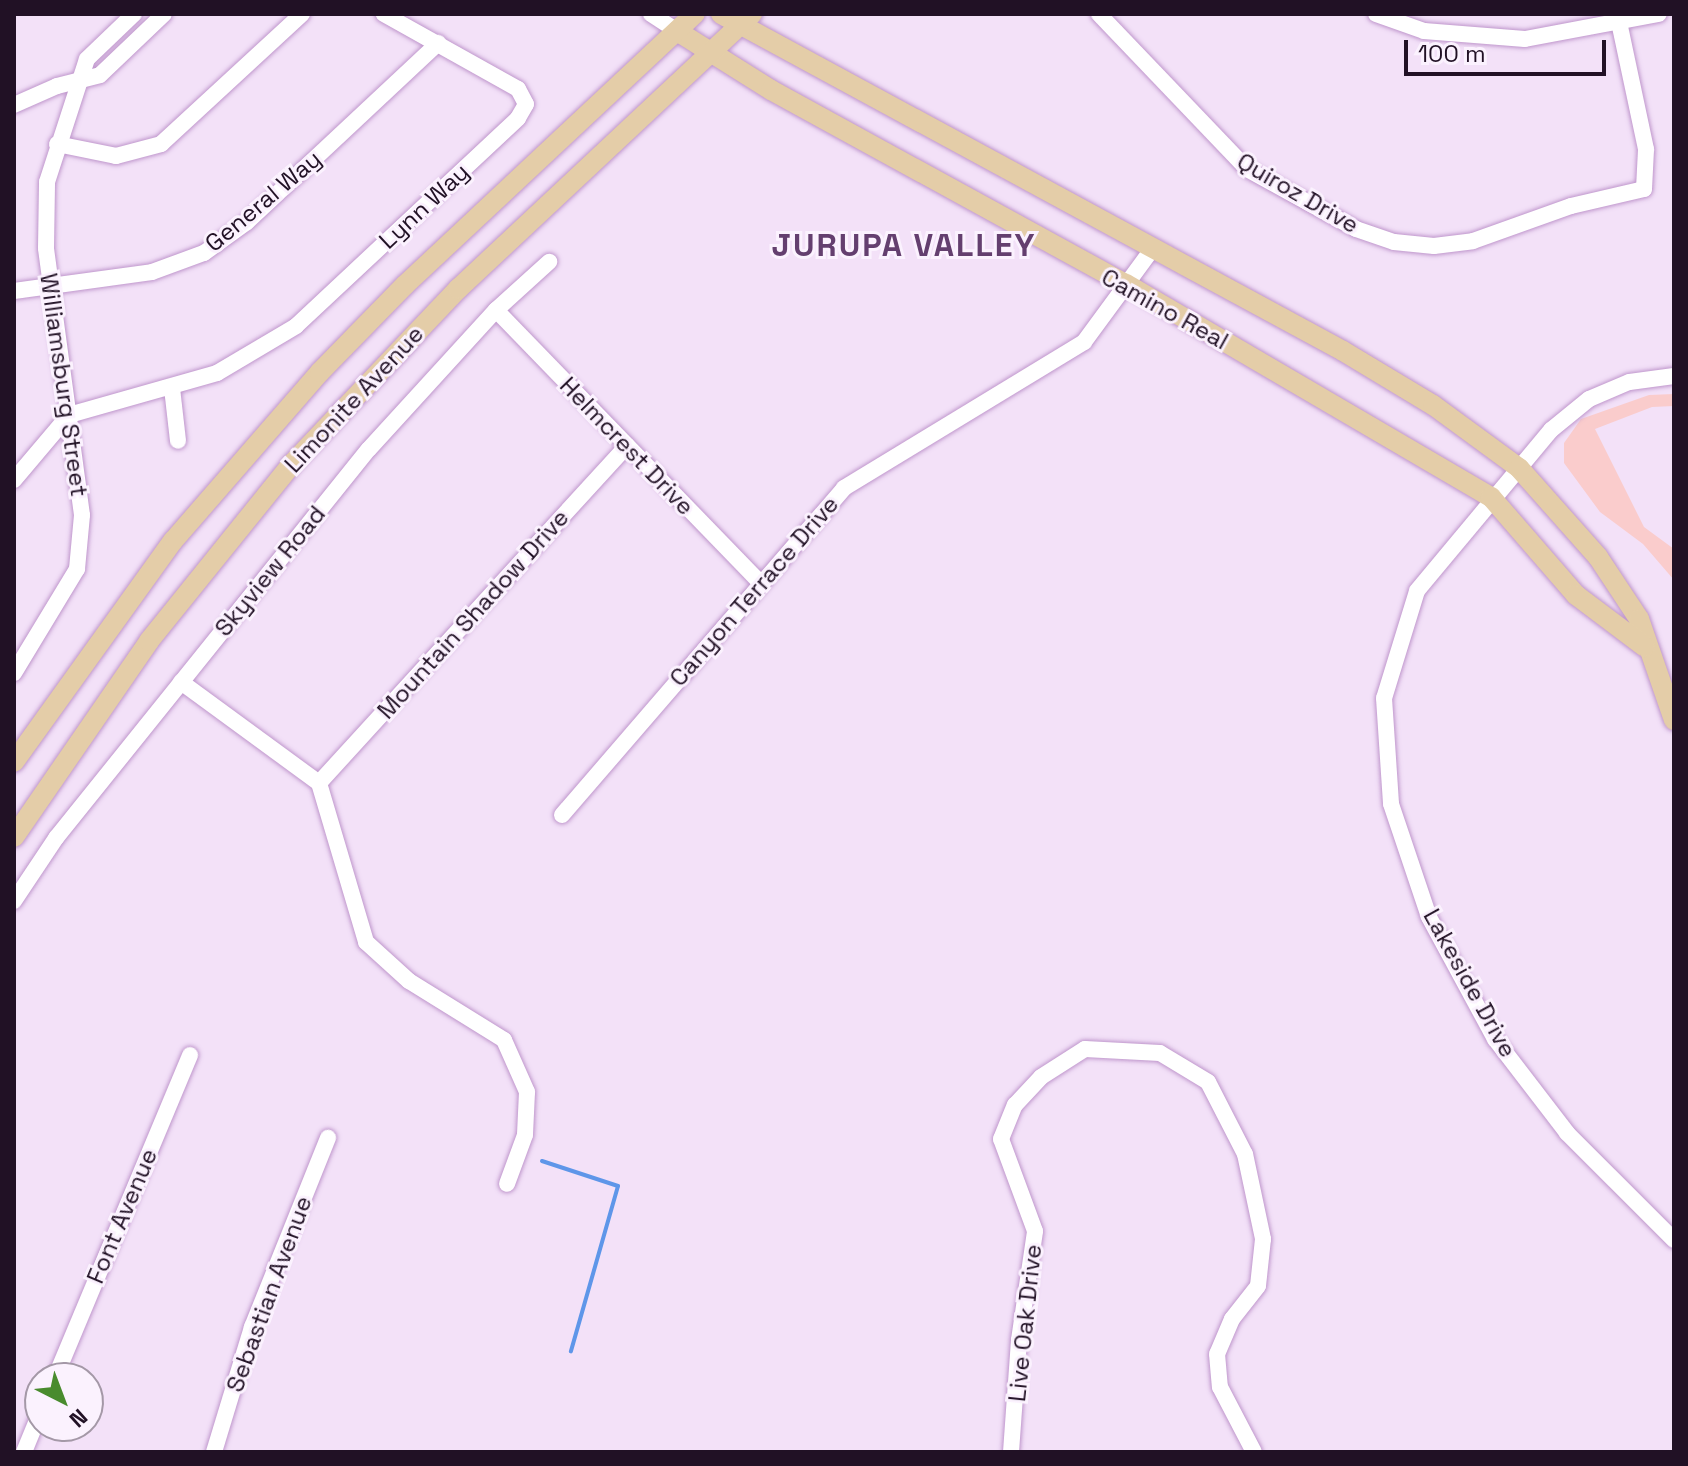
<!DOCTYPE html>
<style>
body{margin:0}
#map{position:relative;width:1688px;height:1466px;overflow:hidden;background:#f3e1f8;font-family:"Space Grotesk",sans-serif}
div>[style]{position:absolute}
.green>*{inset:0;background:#facccc}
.stream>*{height:4px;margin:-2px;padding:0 2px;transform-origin:2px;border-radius:2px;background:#5e96e9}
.roads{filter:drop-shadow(0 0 2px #bf96cc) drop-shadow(0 0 2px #bf96cc)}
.minor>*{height:16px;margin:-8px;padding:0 8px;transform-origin:8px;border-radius:8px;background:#fff}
.major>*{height:20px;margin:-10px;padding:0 10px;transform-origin:10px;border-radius:10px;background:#e4cda8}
span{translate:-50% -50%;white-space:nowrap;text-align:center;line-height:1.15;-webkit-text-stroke:6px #fbf2fe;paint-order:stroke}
.street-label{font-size:24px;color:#211125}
.district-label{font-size:32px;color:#643f6f;font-weight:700;letter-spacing:2px}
.frame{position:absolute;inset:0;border:16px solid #211125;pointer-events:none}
.north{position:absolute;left:24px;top:1362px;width:80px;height:80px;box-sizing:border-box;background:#fbf2fe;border:2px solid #a498a7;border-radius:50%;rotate:138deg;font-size:22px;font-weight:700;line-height:32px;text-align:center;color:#211125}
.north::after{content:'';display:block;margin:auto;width:28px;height:36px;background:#498b2e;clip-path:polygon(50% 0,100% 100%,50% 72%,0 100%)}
.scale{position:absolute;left:1404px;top:40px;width:202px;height:36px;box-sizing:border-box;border:4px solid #211125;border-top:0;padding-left:10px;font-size:24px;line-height:28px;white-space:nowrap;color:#211125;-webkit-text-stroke:6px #fbf2fe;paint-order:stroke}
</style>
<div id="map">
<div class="green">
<i style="clip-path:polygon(1674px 394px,1674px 406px,1652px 407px,1595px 429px,1644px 527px,1674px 549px,1674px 580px,1643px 544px,1600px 512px,1564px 463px,1564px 443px,1581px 419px,1649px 395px)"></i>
</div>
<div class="stream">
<i style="left:542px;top:1161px;width:80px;rotate:18.2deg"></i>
<i style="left:618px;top:1186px;width:172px;rotate:105.9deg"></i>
</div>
<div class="roads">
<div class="minor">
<i style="left:651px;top:14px;width:31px;rotate:33deg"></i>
<i style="left:1099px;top:14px;width:214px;rotate:46.3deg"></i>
<i style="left:1247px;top:169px;width:124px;rotate:28.8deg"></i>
<i style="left:1356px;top:229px;width:40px;rotate:18.9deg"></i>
<i style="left:1394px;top:242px;width:40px;rotate:5.7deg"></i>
<i style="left:1434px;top:246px;width:39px;rotate:-7deg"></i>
<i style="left:1473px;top:241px;width:104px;rotate:-19.7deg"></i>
<i style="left:1571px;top:206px;width:75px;rotate:-13.1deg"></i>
<i style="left:1644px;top:189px;width:40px;rotate:-87.1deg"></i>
<i style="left:1646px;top:149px;width:130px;rotate:-102deg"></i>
<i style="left:1376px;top:14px;width:51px;rotate:19.5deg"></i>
<i style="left:1424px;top:31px;width:101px;rotate:4.5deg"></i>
<i style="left:1525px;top:39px;width:136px;rotate:-10.6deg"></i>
<i style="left:14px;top:105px;width:47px;rotate:-23.8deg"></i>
<i style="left:57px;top:86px;width:44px;rotate:-14.3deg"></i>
<i style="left:100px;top:75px;width:88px;rotate:-43.6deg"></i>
<i style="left:57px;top:144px;width:60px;rotate:11.5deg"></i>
<i style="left:116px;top:156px;width:47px;rotate:-14.9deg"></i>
<i style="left:161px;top:144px;width:192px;rotate:-42.7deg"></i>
<i style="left:14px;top:291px;width:139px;rotate:-7.8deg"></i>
<i style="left:152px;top:272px;width:55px;rotate:-20.1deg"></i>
<i style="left:204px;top:253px;width:53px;rotate:-35.8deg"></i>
<i style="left:247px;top:222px;width:262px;rotate:-43.1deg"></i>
<i style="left:496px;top:310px;width:378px;rotate:45.9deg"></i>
<i style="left:1674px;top:376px;width:45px;rotate:172.4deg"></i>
<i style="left:1629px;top:382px;width:43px;rotate:157deg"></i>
<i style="left:1589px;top:399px;width:49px;rotate:140.8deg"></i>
<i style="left:1551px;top:430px;width:209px;rotate:129.8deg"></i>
<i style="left:1417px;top:591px;width:112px;rotate:107.1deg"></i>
<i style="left:1384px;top:698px;width:106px;rotate:86.2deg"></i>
<i style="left:1391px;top:804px;width:119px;rotate:71.4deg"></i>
<i style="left:1429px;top:917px;width:139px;rotate:61.6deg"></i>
<i style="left:1495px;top:1039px;width:118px;rotate:52.5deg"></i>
<i style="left:1567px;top:1133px;width:151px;rotate:45deg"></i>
<i style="left:172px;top:388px;width:53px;rotate:83.5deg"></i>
<i style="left:14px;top:480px;width:85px;rotate:-49.8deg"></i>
<i style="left:69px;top:415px;width:154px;rotate:-15.8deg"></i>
<i style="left:217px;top:373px;width:92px;rotate:-30.7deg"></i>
<i style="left:296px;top:326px;width:304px;rotate:-43.1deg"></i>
<i style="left:518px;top:118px;width:16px;rotate:-60deg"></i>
<i style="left:526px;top:104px;width:17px;rotate:-118deg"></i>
<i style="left:518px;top:89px;width:154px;rotate:-150.8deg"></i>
<i style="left:14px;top:673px;width:122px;rotate:-58.8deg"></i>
<i style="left:77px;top:569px;width:54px;rotate:-84.7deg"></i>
<i style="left:82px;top:515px;width:269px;rotate:-97.7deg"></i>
<i style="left:46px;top:248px;width:66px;rotate:-89.1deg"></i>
<i style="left:47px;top:182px;width:129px;rotate:-72deg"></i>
<i style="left:87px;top:59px;width:65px;rotate:-43.8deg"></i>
<i style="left:181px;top:682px;width:171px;rotate:36.2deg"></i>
<i style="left:319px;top:783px;width:166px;rotate:73.5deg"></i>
<i style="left:366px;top:942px;width:58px;rotate:42.2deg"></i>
<i style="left:409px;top:981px;width:112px;rotate:31.8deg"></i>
<i style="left:504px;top:1040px;width:57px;rotate:66.1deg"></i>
<i style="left:527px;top:1092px;width:43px;rotate:92.7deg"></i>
<i style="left:525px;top:1135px;width:52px;rotate:110.2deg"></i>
<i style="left:319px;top:783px;width:457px;rotate:-47.6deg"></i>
<i style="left:562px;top:815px;width:432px;rotate:-49.2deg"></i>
<i style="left:844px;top:488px;width:281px;rotate:-31.3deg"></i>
<i style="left:1084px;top:342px;width:117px;rotate:-53.7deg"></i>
<i style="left:14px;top:901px;width:76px;rotate:-56.3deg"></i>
<i style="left:56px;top:838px;width:499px;rotate:-51.2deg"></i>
<i style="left:369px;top:449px;width:188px;rotate:-47.6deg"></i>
<i style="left:496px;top:310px;width:72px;rotate:-42.2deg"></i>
<i style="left:55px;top:1378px;width:350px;rotate:-67.3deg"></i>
<i style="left:24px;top:1452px;width:42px;rotate:-67.7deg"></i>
<i style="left:214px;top:1452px;width:131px;rotate:-73.1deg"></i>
<i style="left:252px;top:1327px;width:204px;rotate:-68.1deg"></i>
<i style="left:1011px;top:1452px;width:112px;rotate:-85.9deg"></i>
<i style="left:1019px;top:1340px;width:110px;rotate:-81.6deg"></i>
<i style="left:1035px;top:1231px;width:98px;rotate:-110.3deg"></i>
<i style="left:1001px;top:1139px;width:37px;rotate:-68deg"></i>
<i style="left:1015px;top:1105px;width:38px;rotate:-47deg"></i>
<i style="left:1041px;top:1077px;width:52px;rotate:-32.5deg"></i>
<i style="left:1085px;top:1049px;width:75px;rotate:3.1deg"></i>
<i style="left:1160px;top:1053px;width:56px;rotate:31.1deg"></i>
<i style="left:1208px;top:1082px;width:81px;rotate:62.8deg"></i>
<i style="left:1245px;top:1154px;width:87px;rotate:78deg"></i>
<i style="left:1263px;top:1239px;width:47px;rotate:96.1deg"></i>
<i style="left:1258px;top:1286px;width:42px;rotate:128.2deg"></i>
<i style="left:1232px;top:1319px;width:38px;rotate:113deg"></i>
<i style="left:1217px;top:1354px;width:33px;rotate:85deg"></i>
<i style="left:1220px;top:1387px;width:73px;rotate:62.4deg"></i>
</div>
<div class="major">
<i style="left:721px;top:14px;width:707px;rotate:28.45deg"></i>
<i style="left:1343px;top:351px;width:105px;rotate:31deg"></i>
<i style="left:1433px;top:405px;width:107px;rotate:36.2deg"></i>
<i style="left:1519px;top:468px;width:119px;rotate:48.4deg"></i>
<i style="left:1598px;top:557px;width:74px;rotate:56.5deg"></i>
<i style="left:1639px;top:619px;width:107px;rotate:70.9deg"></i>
<i style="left:677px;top:31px;width:111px;rotate:32.1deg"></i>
<i style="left:771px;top:90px;width:405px;rotate:28.7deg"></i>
<i style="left:1126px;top:284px;width:423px;rotate:30.3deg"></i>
<i style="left:1491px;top:497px;width:130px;rotate:49.1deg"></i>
<i style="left:1576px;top:595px;width:86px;rotate:37deg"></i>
<i style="left:14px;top:762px;width:272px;rotate:-54.3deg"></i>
<i style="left:173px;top:541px;width:224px;rotate:-49deg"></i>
<i style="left:320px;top:372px;width:122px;rotate:-45.7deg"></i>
<i style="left:405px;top:285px;width:397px;rotate:-43.1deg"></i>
<i style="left:14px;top:837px;width:238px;rotate:-55.4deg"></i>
<i style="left:149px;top:641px;width:226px;rotate:-51.1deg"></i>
<i style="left:291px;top:465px;width:243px;rotate:-46.5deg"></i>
<i style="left:458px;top:289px;width:403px;rotate:-43.1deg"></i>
</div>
</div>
<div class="street-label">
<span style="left:1298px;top:193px;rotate:30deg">Quiroz Drive</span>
<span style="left:263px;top:201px;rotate:-40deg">General Way</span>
<span style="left:424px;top:206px;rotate:-43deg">Lynn Way</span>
<span style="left:1165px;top:309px;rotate:29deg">Camino Real</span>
<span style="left:64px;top:385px;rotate:82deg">Williamsburg Street</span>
<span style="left:354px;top:399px;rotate:-47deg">Limonite Avenue</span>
<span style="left:627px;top:446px;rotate:46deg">Helmcrest Drive</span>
<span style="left:270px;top:571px;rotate:-51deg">Skyview Road</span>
<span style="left:754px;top:591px;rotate:-49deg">Canyon Terrace Drive</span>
<span style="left:473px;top:614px;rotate:-48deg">Mountain Shadow Drive</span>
<span style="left:1470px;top:983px;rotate:61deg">Lakeside Drive</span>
<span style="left:122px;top:1216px;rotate:-67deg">Font Avenue</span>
<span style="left:269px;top:1294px;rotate:-70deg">Sebastian Avenue</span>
<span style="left:1025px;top:1323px;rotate:-84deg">Live Oak Drive</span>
</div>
<div class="district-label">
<span style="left:904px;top:245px">JURUPA VALLEY</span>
</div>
<div class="frame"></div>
<div class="north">N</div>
<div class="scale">100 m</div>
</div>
